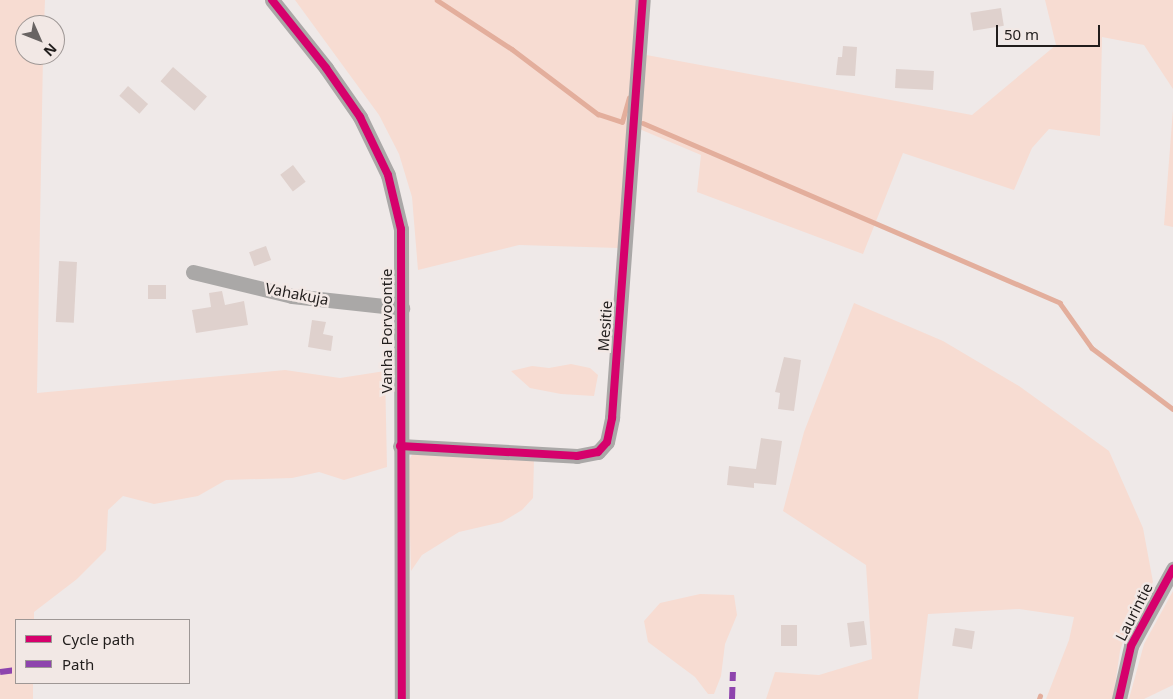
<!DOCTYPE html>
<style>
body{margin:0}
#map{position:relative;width:1173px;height:699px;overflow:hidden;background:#efe9e8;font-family:"Noto Sans",sans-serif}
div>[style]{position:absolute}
.green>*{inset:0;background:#f7dcd2}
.stream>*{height:4.5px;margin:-2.25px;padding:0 2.25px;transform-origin:2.25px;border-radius:2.25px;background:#e3ae9c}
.building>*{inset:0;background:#dfd1cd;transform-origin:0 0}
.minor>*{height:15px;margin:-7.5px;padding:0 7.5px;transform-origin:7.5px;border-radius:7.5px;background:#aaa8a7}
.quiet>*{height:6px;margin-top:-3px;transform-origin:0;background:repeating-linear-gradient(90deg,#8e44ad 0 12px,transparent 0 18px)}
.cycleway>*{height:8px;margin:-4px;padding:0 4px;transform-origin:4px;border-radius:4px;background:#d6006c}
span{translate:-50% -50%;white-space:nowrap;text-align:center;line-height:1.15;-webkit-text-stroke:5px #f2e8e5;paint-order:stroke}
.street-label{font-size:15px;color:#211d1c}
.legend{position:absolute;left:15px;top:619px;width:175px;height:65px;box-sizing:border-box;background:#f2e8e5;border:1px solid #9e9795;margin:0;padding:6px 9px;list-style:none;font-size:15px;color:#211d1c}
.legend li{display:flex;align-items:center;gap:10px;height:25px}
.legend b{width:25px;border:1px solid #9e9795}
.north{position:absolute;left:15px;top:15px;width:50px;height:50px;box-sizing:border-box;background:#f2e8e5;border:1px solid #9e9795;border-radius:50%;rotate:134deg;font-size:14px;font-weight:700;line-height:20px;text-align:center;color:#211d1c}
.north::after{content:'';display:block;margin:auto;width:18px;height:22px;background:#696463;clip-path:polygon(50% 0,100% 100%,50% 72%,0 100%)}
.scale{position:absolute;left:996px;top:25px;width:104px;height:22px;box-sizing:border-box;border:2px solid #211d1c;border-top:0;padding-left:6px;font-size:15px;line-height:18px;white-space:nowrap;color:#211d1c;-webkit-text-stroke:4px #f2e8e5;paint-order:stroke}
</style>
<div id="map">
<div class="green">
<i style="clip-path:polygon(0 0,45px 0,44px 25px,25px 25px,25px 55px,43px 55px,37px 393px,285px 370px,340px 378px,385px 371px,387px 467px,344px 480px,319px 472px,292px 478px,226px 480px,198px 496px,154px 504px,123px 496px,108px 510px,106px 550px,77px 579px,34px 612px,34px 620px,16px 620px,16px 683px,33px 683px,33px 699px,0 699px)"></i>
<i style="clip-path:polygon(295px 0,636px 0,619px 248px,519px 245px,418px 270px,412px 197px,399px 154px,379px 115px)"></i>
<i style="clip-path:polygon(1045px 0,1173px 0,1173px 89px,1144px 45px,1102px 37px,1100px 136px,1049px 129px,1032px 148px,1014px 190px,903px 153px,863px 254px,697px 192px,701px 155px,637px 128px,641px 54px,972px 115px,1056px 45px)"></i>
<i style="clip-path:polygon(1173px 110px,1173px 227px,1164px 225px)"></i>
<i style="clip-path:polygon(854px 303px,943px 341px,1019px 386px,1109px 451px,1143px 528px,1153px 582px,1130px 621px,1120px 651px,1113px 699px,1046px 699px,1069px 640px,1074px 617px,1019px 609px,928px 614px,918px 699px,766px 699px,775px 672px,819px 675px,872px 659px,866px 565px,783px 511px,804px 432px)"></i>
<i style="clip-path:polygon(571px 364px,590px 368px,598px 375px,594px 396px,561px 394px,530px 388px,511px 371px,532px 366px,549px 368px)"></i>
<i style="clip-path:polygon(414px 451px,534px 459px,533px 498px,522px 510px,502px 522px,459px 532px,422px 555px,411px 571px,408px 462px)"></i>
<i style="clip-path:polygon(1173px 591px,1173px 685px,1144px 699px,1129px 699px,1144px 644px)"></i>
<i style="clip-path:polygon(700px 594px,734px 595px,737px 615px,725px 644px,721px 676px,714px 694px,708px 694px,695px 677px,648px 642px,644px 621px,660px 603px)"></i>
</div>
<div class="stream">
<i style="left:437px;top:0;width:90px;rotate:33.2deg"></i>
<i style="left:512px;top:49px;width:108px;rotate:37.1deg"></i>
<i style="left:598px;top:114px;width:25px;rotate:18deg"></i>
<i style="left:622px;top:122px;width:25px;rotate:-74deg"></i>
<i style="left:643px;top:123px;width:454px;rotate:23.3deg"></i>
<i style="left:1060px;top:303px;width:55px;rotate:54.6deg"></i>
<i style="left:1092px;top:348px;width:101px;rotate:37deg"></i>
<i style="left:1039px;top:699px;width:3px;rotate:-72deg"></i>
</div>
<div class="building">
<i style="left:1001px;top:8px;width:18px;height:31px;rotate:81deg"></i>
<i style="clip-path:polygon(843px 46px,857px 47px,855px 76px,836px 75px,838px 57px,842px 57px)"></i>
<i style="left:173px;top:67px;width:45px;height:19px;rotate:41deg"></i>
<i style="left:896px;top:69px;width:38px;height:19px;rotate:3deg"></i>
<i style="left:128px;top:86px;width:27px;height:13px;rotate:42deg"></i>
<i style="left:293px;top:165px;width:21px;height:16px;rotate:53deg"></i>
<i style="left:266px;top:246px;width:15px;height:18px;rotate:70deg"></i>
<i style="left:59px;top:261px;width:18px;height:61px;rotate:3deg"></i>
<i style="left:148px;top:285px;width:18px;height:14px"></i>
<i style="clip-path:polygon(222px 291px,225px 305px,244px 301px,248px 325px,196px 333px,192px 310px,211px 307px,209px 293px)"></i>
<i style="clip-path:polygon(312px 320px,326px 322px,323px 334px,333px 336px,331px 351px,308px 347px)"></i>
<i style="clip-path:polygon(784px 357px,801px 360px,794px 411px,778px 409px,780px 393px,775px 392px)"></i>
<i style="clip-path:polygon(761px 438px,782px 441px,776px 485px,754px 483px,754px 488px,727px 485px,729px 466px,756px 469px)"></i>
<i style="left:864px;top:621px;width:24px;height:17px;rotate:83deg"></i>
<i style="left:781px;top:625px;width:16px;height:21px"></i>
<i style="left:955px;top:628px;width:20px;height:18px;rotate:9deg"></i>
</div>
<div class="minor">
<i style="left:272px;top:0;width:87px;rotate:51.5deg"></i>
<i style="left:326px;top:68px;width:60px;rotate:55.2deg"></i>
<i style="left:360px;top:117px;width:64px;rotate:64.2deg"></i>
<i style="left:388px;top:175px;width:56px;rotate:76.5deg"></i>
<i style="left:401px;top:229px;width:470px;rotate:89.9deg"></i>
<i style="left:193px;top:272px;width:102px;rotate:13.6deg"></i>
<i style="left:292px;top:296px;width:111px;rotate:6.2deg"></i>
<i style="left:400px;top:446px;width:177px;rotate:3.2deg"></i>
<i style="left:577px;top:456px;width:21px;rotate:-11deg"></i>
<i style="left:598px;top:452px;width:13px;rotate:-48deg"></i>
<i style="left:607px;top:442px;width:25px;rotate:-78deg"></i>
<i style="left:612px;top:418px;width:419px;rotate:-85.8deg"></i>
<i style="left:1119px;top:699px;width:54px;rotate:-77.2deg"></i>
<i style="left:1131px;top:646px;width:88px;rotate:-61.4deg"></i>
</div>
<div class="quiet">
<i style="left:0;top:672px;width:16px;rotate:-7deg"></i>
<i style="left:732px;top:699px;width:27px;rotate:-88deg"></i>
</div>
<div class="cycleway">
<i style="left:272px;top:0;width:87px;rotate:51.5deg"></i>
<i style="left:326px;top:68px;width:60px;rotate:55.2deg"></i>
<i style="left:360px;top:117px;width:64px;rotate:64.2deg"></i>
<i style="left:388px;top:175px;width:56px;rotate:76.5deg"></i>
<i style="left:401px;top:229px;width:470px;rotate:89.9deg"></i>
<i style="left:400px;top:446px;width:177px;rotate:3.2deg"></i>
<i style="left:577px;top:456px;width:21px;rotate:-11deg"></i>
<i style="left:598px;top:452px;width:13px;rotate:-48deg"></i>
<i style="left:607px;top:442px;width:25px;rotate:-78deg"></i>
<i style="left:612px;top:418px;width:419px;rotate:-85.8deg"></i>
<i style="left:1119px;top:699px;width:54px;rotate:-77.2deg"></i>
<i style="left:1131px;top:646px;width:88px;rotate:-61.4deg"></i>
</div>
<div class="street-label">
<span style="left:297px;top:294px;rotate:11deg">Vahakuja</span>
<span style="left:605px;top:326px;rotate:-86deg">Mesitie</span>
<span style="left:387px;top:331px;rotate:-90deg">Vanha Porvoontie</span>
<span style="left:1134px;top:612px;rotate:-63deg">Laurintie</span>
</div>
<ul class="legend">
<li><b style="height:6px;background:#d6006c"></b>Cycle path</li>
<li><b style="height:6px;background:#8e44ad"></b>Path</li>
</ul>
<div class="north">N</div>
<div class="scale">50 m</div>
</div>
